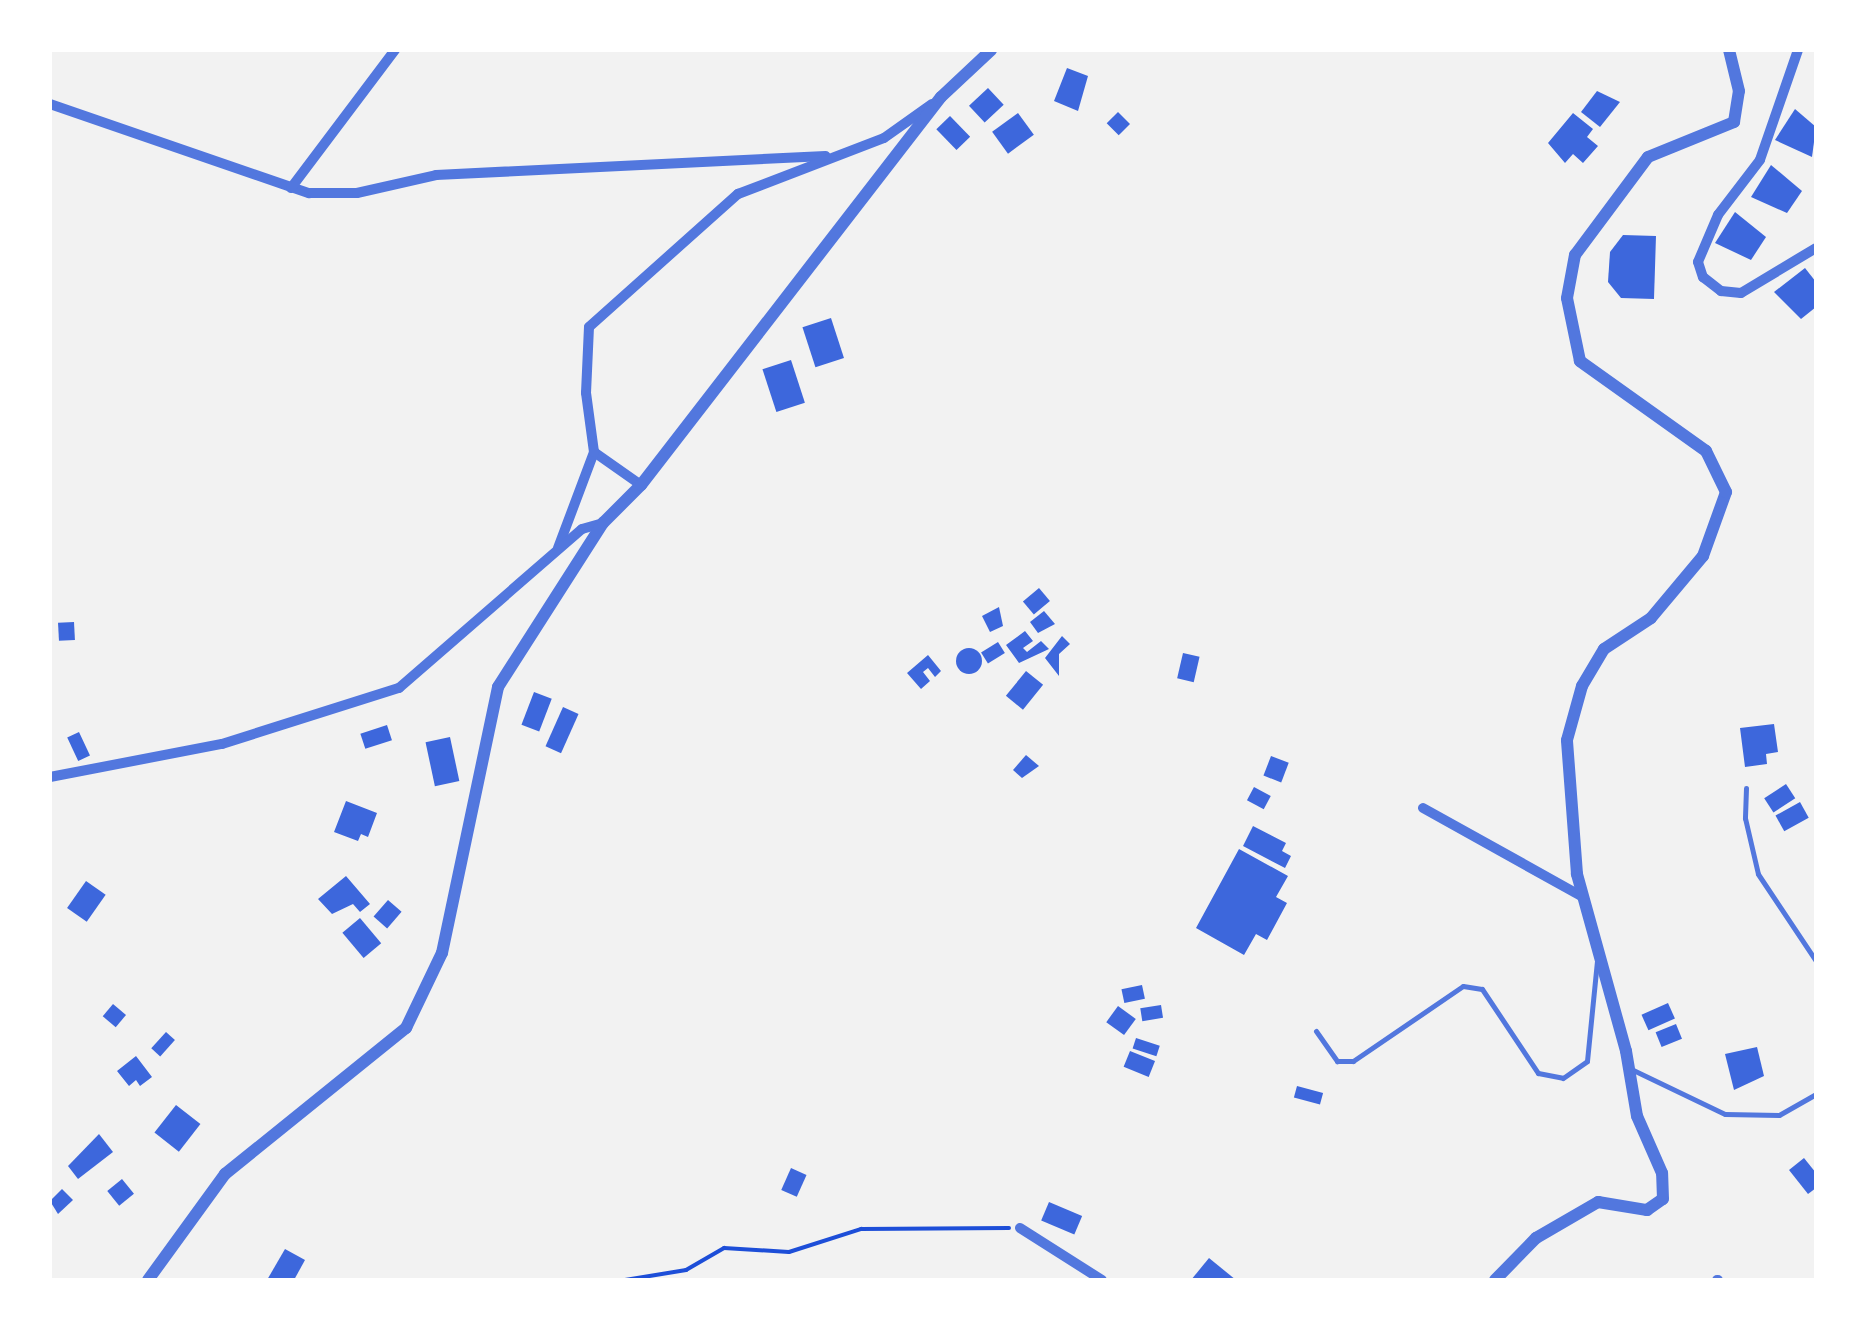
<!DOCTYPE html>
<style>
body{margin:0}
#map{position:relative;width:1866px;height:1330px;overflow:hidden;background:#f2f2f2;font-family:"IBM Plex Sans",sans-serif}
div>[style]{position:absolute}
.building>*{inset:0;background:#3d67dc;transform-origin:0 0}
.round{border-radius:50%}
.path>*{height:4px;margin:-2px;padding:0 2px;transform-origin:2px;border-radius:2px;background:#1d4ed8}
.service>*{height:5px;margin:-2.5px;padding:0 2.5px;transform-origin:2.5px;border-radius:2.5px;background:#5277de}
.minor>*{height:10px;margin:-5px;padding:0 5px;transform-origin:5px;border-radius:5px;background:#5277de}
.tertiary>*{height:12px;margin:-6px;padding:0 6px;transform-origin:6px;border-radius:6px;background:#5277de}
span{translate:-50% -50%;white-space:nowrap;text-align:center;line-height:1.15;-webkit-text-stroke:8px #fff;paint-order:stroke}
.frame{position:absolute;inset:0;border:52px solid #fff;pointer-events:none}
</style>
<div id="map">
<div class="building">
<i style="clip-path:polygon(1067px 68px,1088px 76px,1078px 111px,1054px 101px)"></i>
<i style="left:988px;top:88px;width:23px;height:26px;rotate:47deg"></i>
<i style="clip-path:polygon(1597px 91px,1620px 102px,1600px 127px,1581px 112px)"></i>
<i style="clip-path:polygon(1795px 109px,1816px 127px,1812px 157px,1775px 140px)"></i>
<i style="left:1118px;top:112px;width:17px;height:16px;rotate:45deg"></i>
<i style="left:1018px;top:113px;width:27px;height:32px;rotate:54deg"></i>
<i style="clip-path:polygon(1573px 113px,1593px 129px,1587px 137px,1598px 146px,1583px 163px,1573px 154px,1565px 163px,1548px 143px)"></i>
<i style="left:950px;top:116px;width:29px;height:19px;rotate:46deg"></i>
<i style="clip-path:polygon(1771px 165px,1802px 191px,1787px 213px,1751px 197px)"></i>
<i style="clip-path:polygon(1735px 212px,1766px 237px,1751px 260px,1715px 243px)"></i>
<i style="clip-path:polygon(1623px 235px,1656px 236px,1654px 299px,1621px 298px,1608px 282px,1610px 252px)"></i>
<i style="clip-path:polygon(1805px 268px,1816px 282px,1816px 307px,1801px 319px,1774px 292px)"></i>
<i style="left:831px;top:318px;width:42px;height:30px;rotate:72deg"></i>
<i style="left:791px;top:360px;width:45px;height:30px;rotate:72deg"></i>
<i style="left:1039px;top:588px;width:17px;height:21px;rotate:50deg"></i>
<i style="clip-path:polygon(999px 607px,1003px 626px,990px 632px,982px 616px)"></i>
<i style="clip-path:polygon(1044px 611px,1055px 624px,1038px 633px,1030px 622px)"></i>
<i style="left:74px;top:622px;width:18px;height:16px;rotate:87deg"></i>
<i style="clip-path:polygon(1025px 631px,1033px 641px,1023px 648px,1027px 652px,1041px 641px,1049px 649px,1019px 663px,1006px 645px)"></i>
<i style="clip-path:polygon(1062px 636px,1070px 644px,1059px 654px,1059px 676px,1045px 658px)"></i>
<i style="left:998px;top:642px;width:13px;height:20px;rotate:58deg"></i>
<i class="round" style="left:956px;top:648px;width:26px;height:26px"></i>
<i style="left:1183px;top:653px;width:17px;height:26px;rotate:13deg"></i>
<i style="clip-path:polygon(928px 655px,941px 671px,935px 677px,928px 668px,923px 672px,930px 681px,921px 689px,907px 673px)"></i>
<i style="left:1026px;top:671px;width:22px;height:32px;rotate:39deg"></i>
<i style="left:534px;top:692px;width:19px;height:35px;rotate:21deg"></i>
<i style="left:563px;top:707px;width:17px;height:43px;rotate:24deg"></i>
<i style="clip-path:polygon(1774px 724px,1778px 752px,1766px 754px,1767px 764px,1745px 767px,1740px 728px)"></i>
<i style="left:387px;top:725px;width:16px;height:28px;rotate:72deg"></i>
<i style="left:79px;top:732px;width:26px;height:13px;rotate:65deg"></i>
<i style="left:450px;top:737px;width:45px;height:25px;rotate:78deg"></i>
<i style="clip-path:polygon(1026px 755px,1039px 766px,1022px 778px,1013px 770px)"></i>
<i style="left:1271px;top:756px;width:19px;height:21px;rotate:21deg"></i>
<i style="left:1786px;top:784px;width:17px;height:26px;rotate:57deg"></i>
<i style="left:1254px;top:787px;width:19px;height:15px;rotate:28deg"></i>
<i style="clip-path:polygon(346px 801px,377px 813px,368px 837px,361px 834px,358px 841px,334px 832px)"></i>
<i style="left:1800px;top:802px;width:18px;height:28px;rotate:61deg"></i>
<i style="clip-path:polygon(1253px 826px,1286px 843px,1282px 851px,1291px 856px,1285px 868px,1243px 846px)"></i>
<i style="clip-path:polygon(1239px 849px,1288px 876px,1276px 897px,1287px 903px,1267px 940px,1256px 934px,1244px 955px,1196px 928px)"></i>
<i style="clip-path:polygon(346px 876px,370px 904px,360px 912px,353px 904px,332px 914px,318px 899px)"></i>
<i style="left:86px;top:881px;width:24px;height:33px;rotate:35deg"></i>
<i style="left:388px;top:900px;width:18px;height:22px;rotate:41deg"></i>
<i style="left:360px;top:918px;width:33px;height:23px;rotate:50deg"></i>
<i style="left:1142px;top:985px;width:14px;height:21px;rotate:78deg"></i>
<i style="left:1668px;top:1003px;width:17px;height:29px;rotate:66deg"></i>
<i style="left:113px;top:1004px;width:17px;height:16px;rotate:40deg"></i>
<i style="left:1161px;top:1005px;width:13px;height:21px;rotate:81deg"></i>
<i style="left:1118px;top:1006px;width:22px;height:20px;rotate:36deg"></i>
<i style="left:1676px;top:1024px;width:16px;height:22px;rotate:68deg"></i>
<i style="left:166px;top:1032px;width:12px;height:22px;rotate:42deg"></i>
<i style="left:1136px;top:1038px;width:25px;height:11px;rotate:18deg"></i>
<i style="clip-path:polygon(1757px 1047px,1764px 1076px,1734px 1090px,1725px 1054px)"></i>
<i style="left:1130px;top:1051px;width:27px;height:17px;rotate:22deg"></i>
<i style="clip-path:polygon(136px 1056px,152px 1077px,140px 1086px,136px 1080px,129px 1086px,117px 1071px)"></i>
<i style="left:1297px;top:1086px;width:27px;height:12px;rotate:15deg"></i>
<i style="left:176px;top:1105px;width:31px;height:35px;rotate:38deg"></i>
<i style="clip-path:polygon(99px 1134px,113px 1152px,78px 1179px,68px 1166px)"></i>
<i style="clip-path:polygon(1804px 1158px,1816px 1173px,1816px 1188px,1808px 1194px,1789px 1170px)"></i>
<i style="left:791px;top:1168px;width:17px;height:24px;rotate:24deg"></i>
<i style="left:122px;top:1179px;width:19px;height:19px;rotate:51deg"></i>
<i style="clip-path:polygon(62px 1189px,73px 1200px,58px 1214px,50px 1201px)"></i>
<i style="left:1049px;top:1202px;width:36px;height:20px;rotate:23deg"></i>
<i style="clip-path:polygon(285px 1249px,305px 1260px,294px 1280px,267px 1280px)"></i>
<i style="clip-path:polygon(1209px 1258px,1236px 1280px,1191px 1280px)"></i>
</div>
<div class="path">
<i style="left:625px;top:1280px;width:62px;rotate:-9.3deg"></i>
<i style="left:686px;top:1270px;width:44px;rotate:-30.1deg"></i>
<i style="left:724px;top:1248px;width:65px;rotate:3.5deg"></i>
<i style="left:789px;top:1252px;width:76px;rotate:-17.7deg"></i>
<i style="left:861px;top:1229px;width:148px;rotate:-0.4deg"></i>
</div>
<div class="service">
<i style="left:1746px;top:788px;width:30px;rotate:92deg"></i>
<i style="left:1745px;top:818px;width:57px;rotate:76.9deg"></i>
<i style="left:1758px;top:874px;width:105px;rotate:56.3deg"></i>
<i style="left:1316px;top:1031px;width:37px;rotate:55deg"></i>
<i style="left:1337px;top:1061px;width:16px"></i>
<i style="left:1353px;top:1061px;width:133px;rotate:-34.3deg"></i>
<i style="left:1463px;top:986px;width:19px;rotate:9deg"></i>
<i style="left:1482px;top:989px;width:101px;rotate:56.3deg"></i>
<i style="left:1538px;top:1073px;width:25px;rotate:11deg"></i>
<i style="left:1563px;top:1078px;width:29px;rotate:-35deg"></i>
<i style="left:1587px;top:1061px;width:100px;rotate:-84.3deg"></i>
<i style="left:1631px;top:1069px;width:104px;rotate:25.6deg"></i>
<i style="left:1725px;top:1114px;width:54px;rotate:1.1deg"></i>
<i style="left:1779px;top:1115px;width:43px;rotate:-29.6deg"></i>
</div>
<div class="minor">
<i style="left:1798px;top:50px;width:116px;rotate:109.1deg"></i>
<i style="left:1760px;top:160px;width:69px;rotate:127.4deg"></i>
<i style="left:1718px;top:215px;width:51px;rotate:113.1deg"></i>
<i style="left:1698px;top:262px;width:16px;rotate:72deg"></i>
<i style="left:1703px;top:277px;width:23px;rotate:38deg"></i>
<i style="left:1721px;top:291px;width:20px;rotate:6deg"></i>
<i style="left:1741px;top:293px;width:87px;rotate:-31deg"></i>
<i style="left:50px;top:104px;width:274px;rotate:19deg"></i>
<i style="left:309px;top:193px;width:48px"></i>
<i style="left:357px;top:193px;width:81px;rotate:-12.8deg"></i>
<i style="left:436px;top:175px;width:390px;rotate:-2.8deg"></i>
<i style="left:291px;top:188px;width:173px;rotate:-53deg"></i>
<i style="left:594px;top:452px;width:57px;rotate:35.1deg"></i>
<i style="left:558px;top:548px;width:103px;rotate:-69.4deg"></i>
<i style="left:594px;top:452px;width:60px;rotate:-97.7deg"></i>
<i style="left:586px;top:393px;width:66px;rotate:-87.4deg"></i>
<i style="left:589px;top:327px;width:200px;rotate:-41.8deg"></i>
<i style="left:738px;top:194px;width:156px;rotate:-21deg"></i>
<i style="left:884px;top:138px;width:59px;rotate:-35.3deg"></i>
<i style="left:50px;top:777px;width:175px;rotate:-10.9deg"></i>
<i style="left:222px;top:744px;width:186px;rotate:-17.6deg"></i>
<i style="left:399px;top:688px;width:242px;rotate:-41deg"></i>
<i style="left:582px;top:529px;width:22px;rotate:-16deg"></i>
<i style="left:1423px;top:808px;width:183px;rotate:29.1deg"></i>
<i style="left:1020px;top:1228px;width:97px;rotate:32.4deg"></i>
<i style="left:1717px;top:1280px;width:1px"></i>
</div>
<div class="tertiary">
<i style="left:148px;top:1280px;width:131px;rotate:-54deg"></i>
<i style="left:225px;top:1174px;width:233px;rotate:-38.9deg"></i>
<i style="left:406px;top:1028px;width:83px;rotate:-64.4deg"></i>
<i style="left:442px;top:953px;width:272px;rotate:-78.1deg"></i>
<i style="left:498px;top:687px;width:195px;rotate:-57.4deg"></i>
<i style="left:603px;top:523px;width:54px;rotate:-45deg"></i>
<i style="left:641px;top:485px;width:490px;rotate:-52.3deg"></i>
<i style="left:941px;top:97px;width:69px;rotate:-43.2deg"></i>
<i style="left:1495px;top:1280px;width:59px;rotate:-45.7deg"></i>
<i style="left:1536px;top:1238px;width:72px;rotate:-30.1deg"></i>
<i style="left:1598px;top:1202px;width:50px;rotate:9.3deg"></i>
<i style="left:1647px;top:1210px;width:19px;rotate:-35deg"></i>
<i style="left:1663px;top:1199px;width:26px;rotate:-92deg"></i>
<i style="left:1662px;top:1173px;width:62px;rotate:-113.7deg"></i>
<i style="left:1637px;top:1116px;width:66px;rotate:-99.6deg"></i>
<i style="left:1626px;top:1051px;width:184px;rotate:-105.5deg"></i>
<i style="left:1577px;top:874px;width:134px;rotate:-94.3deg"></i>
<i style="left:1567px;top:740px;width:56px;rotate:-74.5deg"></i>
<i style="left:1582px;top:686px;width:43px;rotate:-59.3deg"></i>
<i style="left:1604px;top:649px;width:56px;rotate:-33.4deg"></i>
<i style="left:1651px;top:618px;width:81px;rotate:-50deg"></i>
<i style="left:1703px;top:556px;width:68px;rotate:-70.2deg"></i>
<i style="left:1726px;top:492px;width:46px;rotate:-116deg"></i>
<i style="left:1706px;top:451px;width:155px;rotate:-144.5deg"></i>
<i style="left:1580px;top:361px;width:64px;rotate:-101.7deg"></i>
<i style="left:1567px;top:298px;width:44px;rotate:-79.5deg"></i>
<i style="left:1575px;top:255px;width:122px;rotate:-53.3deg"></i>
<i style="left:1648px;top:157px;width:93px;rotate:-22.1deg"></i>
<i style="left:1734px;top:122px;width:31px;rotate:-81deg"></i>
<i style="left:1739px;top:91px;width:42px;rotate:-103.7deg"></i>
</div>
<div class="frame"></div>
</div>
